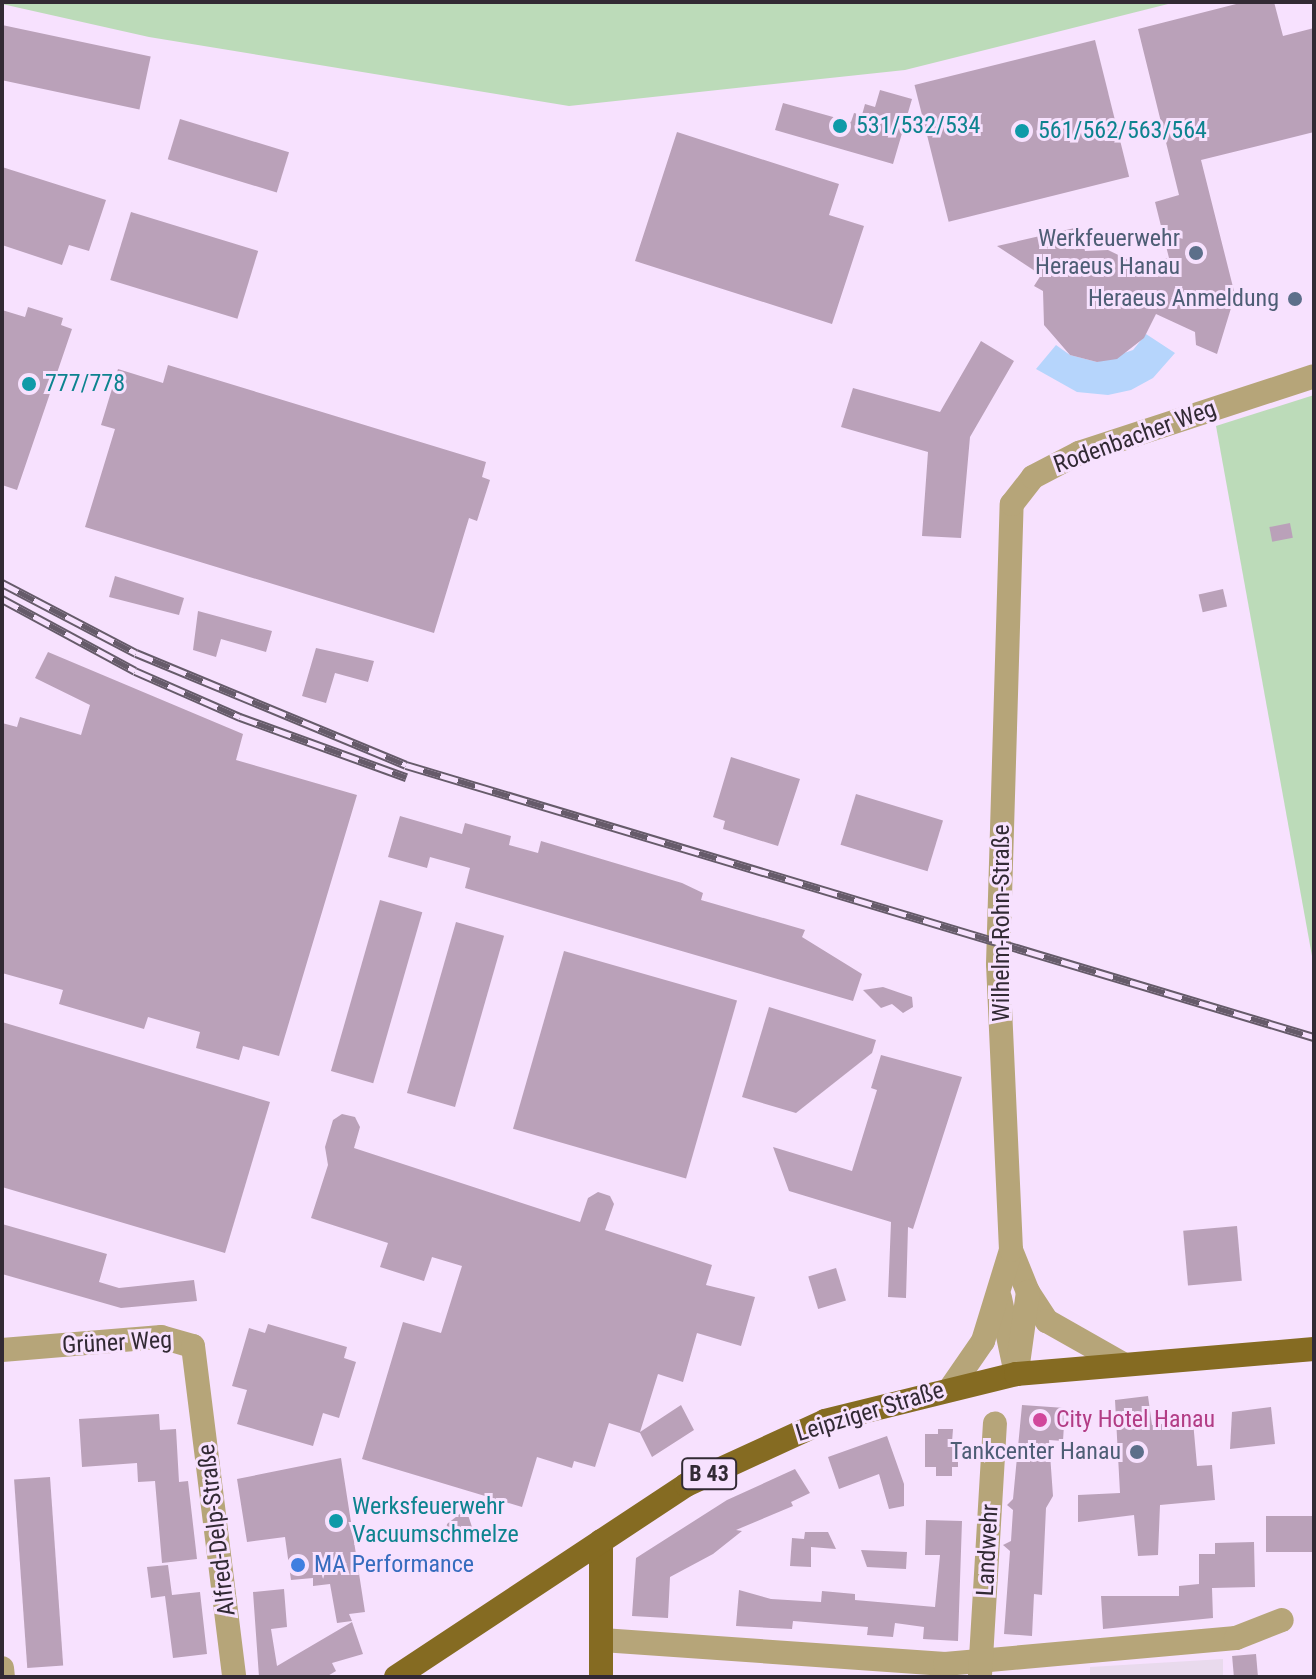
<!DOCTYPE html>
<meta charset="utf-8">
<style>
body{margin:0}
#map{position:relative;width:1316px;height:1679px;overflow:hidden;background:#f7e1fe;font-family:"Roboto Condensed",sans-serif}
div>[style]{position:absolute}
.education>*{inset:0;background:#e9daed}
.green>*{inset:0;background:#bcdbb9}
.water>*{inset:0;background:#b6d5fc}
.building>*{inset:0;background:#baa1b9;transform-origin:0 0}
.minor>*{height:24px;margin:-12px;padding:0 12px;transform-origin:12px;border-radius:12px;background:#b6a579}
.major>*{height:24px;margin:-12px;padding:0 12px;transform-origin:12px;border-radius:12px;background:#856b22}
.rail>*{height:9px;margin-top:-4.5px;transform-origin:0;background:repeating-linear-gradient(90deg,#f7e1fe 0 18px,#665b6a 0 36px);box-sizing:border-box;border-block:2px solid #665b6a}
.dots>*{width:22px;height:22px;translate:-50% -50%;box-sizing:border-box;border:4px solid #f7e1fe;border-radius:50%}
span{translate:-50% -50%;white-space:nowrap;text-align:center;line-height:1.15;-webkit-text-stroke:6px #f7e1fe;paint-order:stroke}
.shield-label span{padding:2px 6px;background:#f7e1fe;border:2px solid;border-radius:6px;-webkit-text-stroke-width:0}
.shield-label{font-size:22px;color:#322a34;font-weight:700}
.culture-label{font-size:24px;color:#0d838f}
.left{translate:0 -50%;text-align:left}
.service-label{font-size:24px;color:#4e5e75}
.right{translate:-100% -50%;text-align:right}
.street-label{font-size:24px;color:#322a34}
.hotel-label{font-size:24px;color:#b23c85}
.shop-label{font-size:24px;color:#366cbe}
.frame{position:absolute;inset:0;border:4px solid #322a34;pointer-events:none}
</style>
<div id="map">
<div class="education">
<i style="clip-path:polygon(1223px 1659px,1223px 1677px,1090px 1677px,1090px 1667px)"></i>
</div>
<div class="green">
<i style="clip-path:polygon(1176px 2px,905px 70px,569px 106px,149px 37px,2px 4px)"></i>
<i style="clip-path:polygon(1314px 395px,1314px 967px,1216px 426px)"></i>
</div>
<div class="water">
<i style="clip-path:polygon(1146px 334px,1175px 353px,1153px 378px,1131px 390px,1108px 395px,1077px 392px,1036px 369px,1056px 345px,1070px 355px,1097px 362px,1133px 350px)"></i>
</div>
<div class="building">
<i style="clip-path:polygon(1244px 2px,1274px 2px,1283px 36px,1314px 28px,1314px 132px,1201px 160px,1235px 295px,1217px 354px,1196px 345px,1195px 332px,1156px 314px,1144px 338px,1117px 359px,1097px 362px,1070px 355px,1044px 325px,1043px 291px,1034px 286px,1041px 275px,997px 246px,1079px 227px,1085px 251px,1108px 250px,1139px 265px,1169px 258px,1155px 202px,1179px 195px,1138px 29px)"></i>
<i style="left:2px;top:25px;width:152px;height:54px;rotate:12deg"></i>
<i style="left:1095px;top:40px;width:141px;height:186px;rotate:76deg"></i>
<i style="clip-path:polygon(880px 90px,912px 99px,893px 164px,775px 130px,783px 103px,851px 122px,854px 113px,862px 115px,865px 104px,875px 107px)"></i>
<i style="left:180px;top:119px;width:114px;height:42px;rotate:17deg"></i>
<i style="clip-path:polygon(677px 132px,839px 184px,829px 215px,864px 226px,832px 324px,635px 261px)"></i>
<i style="clip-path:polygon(2px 167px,106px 200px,89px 251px,69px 245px,62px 265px,2px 245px)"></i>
<i style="left:131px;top:212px;width:133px;height:71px;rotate:17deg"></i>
<i style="clip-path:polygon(28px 307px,63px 318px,61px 325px,72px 329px,17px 490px,2px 485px,2px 310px,25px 317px)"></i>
<i style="clip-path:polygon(981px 341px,1014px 361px,970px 437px,961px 538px,922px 536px,928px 452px,841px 427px,853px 388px,940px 412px)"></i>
<i style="clip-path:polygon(168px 365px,486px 462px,482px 477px,490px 480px,477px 521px,469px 518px,434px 633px,85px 527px,115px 429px,101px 425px,118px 369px,163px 383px)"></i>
<i style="left:1290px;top:523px;width:15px;height:21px;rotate:79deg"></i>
<i style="clip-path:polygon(115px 576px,184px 598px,179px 615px,109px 597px)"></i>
<i style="left:1223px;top:589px;width:18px;height:25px;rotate:77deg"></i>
<i style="clip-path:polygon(198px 611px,272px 631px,266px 652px,221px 639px,216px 657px,193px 650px)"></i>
<i style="clip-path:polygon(316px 648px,374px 661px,368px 682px,335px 673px,326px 703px,302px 696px)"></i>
<i style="clip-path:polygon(48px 652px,243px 734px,236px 760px,357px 795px,279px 1056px,243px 1046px,239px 1060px,196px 1048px,200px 1032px,148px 1017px,144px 1029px,59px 1004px,63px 990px,2px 973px,2px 723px,17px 727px,20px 717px,81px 735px,90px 705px,35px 678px)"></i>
<i style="clip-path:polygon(731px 757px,800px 779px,778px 846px,723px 829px,725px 821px,713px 817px)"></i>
<i style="left:856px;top:794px;width:91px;height:53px;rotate:17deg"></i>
<i style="clip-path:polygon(400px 816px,462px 834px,465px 823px,511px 836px,509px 845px,538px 853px,541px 841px,682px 883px,703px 893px,701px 900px,805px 930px,802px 937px,862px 974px,853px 1001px,465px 888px,470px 868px,430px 857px,427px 868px,388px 857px)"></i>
<i style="left:380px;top:900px;width:44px;height:178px;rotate:16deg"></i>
<i style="left:456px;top:922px;width:50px;height:178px;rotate:16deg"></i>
<i style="left:564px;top:951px;width:180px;height:185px;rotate:16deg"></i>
<i style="clip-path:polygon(883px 987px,912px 997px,913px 1007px,903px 1013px,892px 1004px,881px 1008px,863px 990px)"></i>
<i style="clip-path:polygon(769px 1007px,876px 1040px,872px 1053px,796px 1113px,742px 1097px)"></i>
<i style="clip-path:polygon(2px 1022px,270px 1102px,225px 1253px,2px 1187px)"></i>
<i style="clip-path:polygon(881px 1055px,962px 1077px,913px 1229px,908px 1227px,906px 1298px,888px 1297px,891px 1222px,789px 1191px,773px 1147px,852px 1171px,877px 1090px,871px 1088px)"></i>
<i style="clip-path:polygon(342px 1114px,355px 1117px,360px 1127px,354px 1148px,580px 1222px,588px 1198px,598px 1192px,610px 1196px,614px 1204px,605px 1230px,712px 1265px,706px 1285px,755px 1297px,741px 1346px,697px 1333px,683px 1382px,658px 1374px,640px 1432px,681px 1405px,694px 1430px,652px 1457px,640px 1433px,609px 1423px,595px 1467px,574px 1461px,572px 1468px,537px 1457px,522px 1507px,362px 1459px,403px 1322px,441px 1333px,462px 1266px,432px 1257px,424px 1281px,380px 1267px,388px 1243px,311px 1218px,328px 1165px,325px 1147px,333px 1120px)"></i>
<i style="clip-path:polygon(2px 1224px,107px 1254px,99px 1282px,119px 1288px,194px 1280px,197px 1301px,121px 1308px,2px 1274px)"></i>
<i style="left:1237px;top:1226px;width:55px;height:54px;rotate:85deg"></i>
<i style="left:836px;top:1268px;width:34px;height:29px;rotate:73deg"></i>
<i style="clip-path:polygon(268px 1324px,347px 1347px,344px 1358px,356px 1362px,339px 1418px,323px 1413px,313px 1446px,237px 1424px,247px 1390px,232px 1386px,249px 1328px,265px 1333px)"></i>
<i style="clip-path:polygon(1148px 1396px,1152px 1425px,1193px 1421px,1197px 1466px,1212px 1465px,1215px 1500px,1160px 1505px,1158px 1555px,1138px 1556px,1134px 1515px,1078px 1522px,1078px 1495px,1120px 1493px,1115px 1400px)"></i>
<i style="clip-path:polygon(1022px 1405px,1065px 1408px,1063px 1441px,1049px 1440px,1053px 1496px,1046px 1508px,1042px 1595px,1034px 1594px,1032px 1636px,1004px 1634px,1010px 1551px,1003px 1545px,1011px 1541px,1013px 1510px,1007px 1505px,1013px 1499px)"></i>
<i style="clip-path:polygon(1271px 1407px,1275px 1444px,1230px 1449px,1232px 1412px)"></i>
<i style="clip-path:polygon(159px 1414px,160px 1430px,176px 1429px,179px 1482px,188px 1481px,197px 1559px,162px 1563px,155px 1481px,138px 1482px,137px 1463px,82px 1467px,79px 1419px)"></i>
<i style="clip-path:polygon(938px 1429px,953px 1429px,952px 1442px,958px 1442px,958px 1467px,952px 1467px,952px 1476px,936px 1476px,936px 1467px,925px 1467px,925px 1434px,938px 1434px)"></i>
<i style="clip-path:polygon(887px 1436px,904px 1484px,904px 1506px,889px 1509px,879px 1474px,839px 1489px,828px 1457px)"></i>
<i style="clip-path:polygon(341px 1458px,365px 1612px,349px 1614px,352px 1621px,337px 1623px,330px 1584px,313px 1586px,313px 1578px,291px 1580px,285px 1537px,247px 1542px,237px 1479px)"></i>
<i style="clip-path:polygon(795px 1469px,810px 1493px,791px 1502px,793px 1506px,736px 1530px,742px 1531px,713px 1554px,670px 1577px,668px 1618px,632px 1616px,636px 1558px,727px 1500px)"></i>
<i style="left:50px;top:1477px;width:189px;height:36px;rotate:86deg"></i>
<i style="clip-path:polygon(466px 1509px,474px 1533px,467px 1542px,455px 1543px,446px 1534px,447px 1524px)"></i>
<i style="left:1314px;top:1516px;width:36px;height:48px;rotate:90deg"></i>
<i style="clip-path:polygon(926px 1520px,962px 1521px,958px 1641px,923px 1639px,924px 1627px,895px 1623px,893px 1637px,867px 1635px,868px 1627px,793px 1621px,792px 1629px,736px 1626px,739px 1590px,771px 1599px,821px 1602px,822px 1591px,855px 1594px,855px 1600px,935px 1607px,940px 1555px,925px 1555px)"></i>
<i style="clip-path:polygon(805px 1532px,828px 1532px,836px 1549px,811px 1547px,811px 1567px,790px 1566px,792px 1538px,804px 1539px)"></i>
<i style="clip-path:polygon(1254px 1542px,1255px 1587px,1212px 1588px,1213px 1618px,1103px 1629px,1101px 1596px,1179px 1596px,1179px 1586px,1199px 1584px,1199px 1554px,1215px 1554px,1215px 1543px)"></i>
<i style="clip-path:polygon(861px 1550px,907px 1552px,906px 1569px,867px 1567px)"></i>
<i style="clip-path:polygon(168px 1565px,172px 1595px,200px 1592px,207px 1654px,173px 1658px,165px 1596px,151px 1598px,147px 1567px)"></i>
<i style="clip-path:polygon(284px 1589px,287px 1627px,271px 1629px,277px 1666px,352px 1622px,363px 1654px,332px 1663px,336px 1671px,326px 1677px,259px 1677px,253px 1592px)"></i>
<i style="left:1256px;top:1654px;width:23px;height:24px;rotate:85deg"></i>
</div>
<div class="minor">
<i style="left:1011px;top:1250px;width:45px;rotate:68deg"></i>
<i style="left:1028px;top:1292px;width:35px;rotate:57deg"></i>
<i style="left:1047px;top:1321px;width:87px;rotate:29.5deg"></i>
<i style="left:1000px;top:1298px;width:78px;rotate:78.1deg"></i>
<i style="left:2px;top:1350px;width:160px;rotate:-4.7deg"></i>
<i style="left:161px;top:1337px;width:33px;rotate:16deg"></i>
<i style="left:193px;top:1346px;width:334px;rotate:82.9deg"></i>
<i style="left:1017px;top:1371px;width:80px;rotate:-82.1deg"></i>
<i style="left:952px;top:1386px;width:55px;rotate:-55.4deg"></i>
<i style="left:983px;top:1341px;width:95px;rotate:-72.9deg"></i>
<i style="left:1011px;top:1250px;width:286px;rotate:-92.6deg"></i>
<i style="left:998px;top:964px;width:460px;rotate:-88.3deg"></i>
<i style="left:1012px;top:504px;width:34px;rotate:-52deg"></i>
<i style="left:1033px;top:477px;width:52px;rotate:-27.6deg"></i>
<i style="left:1079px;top:453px;width:247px;rotate:-18.1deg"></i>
<i style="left:602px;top:1640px;width:344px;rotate:4deg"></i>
<i style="left:945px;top:1664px;width:292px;rotate:-5.1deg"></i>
<i style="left:1236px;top:1638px;width:49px;rotate:-21.4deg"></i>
<i style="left:2px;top:1668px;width:9px;rotate:84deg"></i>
<i style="left:980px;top:1675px;width:252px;rotate:-86.6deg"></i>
</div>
<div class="major">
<i style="left:601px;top:1541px;width:136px;rotate:90deg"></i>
<i style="left:396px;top:1677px;width:348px;rotate:-33.5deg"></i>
<i style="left:686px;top:1485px;width:153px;rotate:-24.7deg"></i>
<i style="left:825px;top:1421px;width:197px;rotate:-13.8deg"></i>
<i style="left:1016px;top:1374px;width:299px;rotate:-4.8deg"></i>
</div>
<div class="rail">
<i style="left:2px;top:583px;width:151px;rotate:27.6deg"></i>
<i style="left:136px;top:653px;width:292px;rotate:22.5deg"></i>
<i style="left:406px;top:765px;width:948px;rotate:16.68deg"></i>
<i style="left:2px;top:599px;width:151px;rotate:28.4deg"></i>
<i style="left:135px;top:671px;width:115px;rotate:23.7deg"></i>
<i style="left:240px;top:717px;width:177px;rotate:19.9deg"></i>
</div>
<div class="dots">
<i style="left:840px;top:126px;background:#0f9aa8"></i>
<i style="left:1022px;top:131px;background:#0f9aa8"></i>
<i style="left:1196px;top:253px;background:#5c6f8a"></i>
<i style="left:1295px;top:299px;background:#5c6f8a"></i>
<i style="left:29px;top:384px;background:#0f9aa8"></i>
<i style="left:1040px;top:1420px;background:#d1479c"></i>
<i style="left:1137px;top:1452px;background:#5c6f8a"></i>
<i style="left:336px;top:1521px;background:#0f9aa8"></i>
<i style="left:298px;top:1565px;background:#3f7fe0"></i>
</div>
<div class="shield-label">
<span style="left:709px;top:1474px">B 43</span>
</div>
<div class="culture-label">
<span class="left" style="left:856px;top:126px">531/532/534</span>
<span class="left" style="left:1038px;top:131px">561/562/563/564</span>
<span class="left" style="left:45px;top:384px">777/778</span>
<span class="left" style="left:352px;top:1521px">Werksfeuerwehr<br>Vacuumschmelze</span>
</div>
<div class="service-label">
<span class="right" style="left:1180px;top:253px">Werkfeuerwehr<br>Heraeus Hanau</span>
<span class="right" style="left:1279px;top:299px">Heraeus Anmeldung</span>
<span class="right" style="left:1121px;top:1452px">Tankcenter Hanau</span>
</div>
<div class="street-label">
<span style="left:1135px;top:437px;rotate:-20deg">Rodenbacher Weg</span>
<span style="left:1002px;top:923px;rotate:-90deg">Wilhelm-Rohn-Straße</span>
<span style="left:117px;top:1343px;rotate:-3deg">Grüner Weg</span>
<span style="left:870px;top:1412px;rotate:-17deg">Leipziger Straße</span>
<span style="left:217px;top:1530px;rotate:-97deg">Alfred-Delp-Straße</span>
<span style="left:988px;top:1550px;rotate:-87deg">Landwehr</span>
</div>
<div class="hotel-label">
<span class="left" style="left:1056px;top:1420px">City Hotel Hanau</span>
</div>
<div class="shop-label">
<span class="left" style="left:314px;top:1565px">MA Performance</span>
</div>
<div class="frame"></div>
</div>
